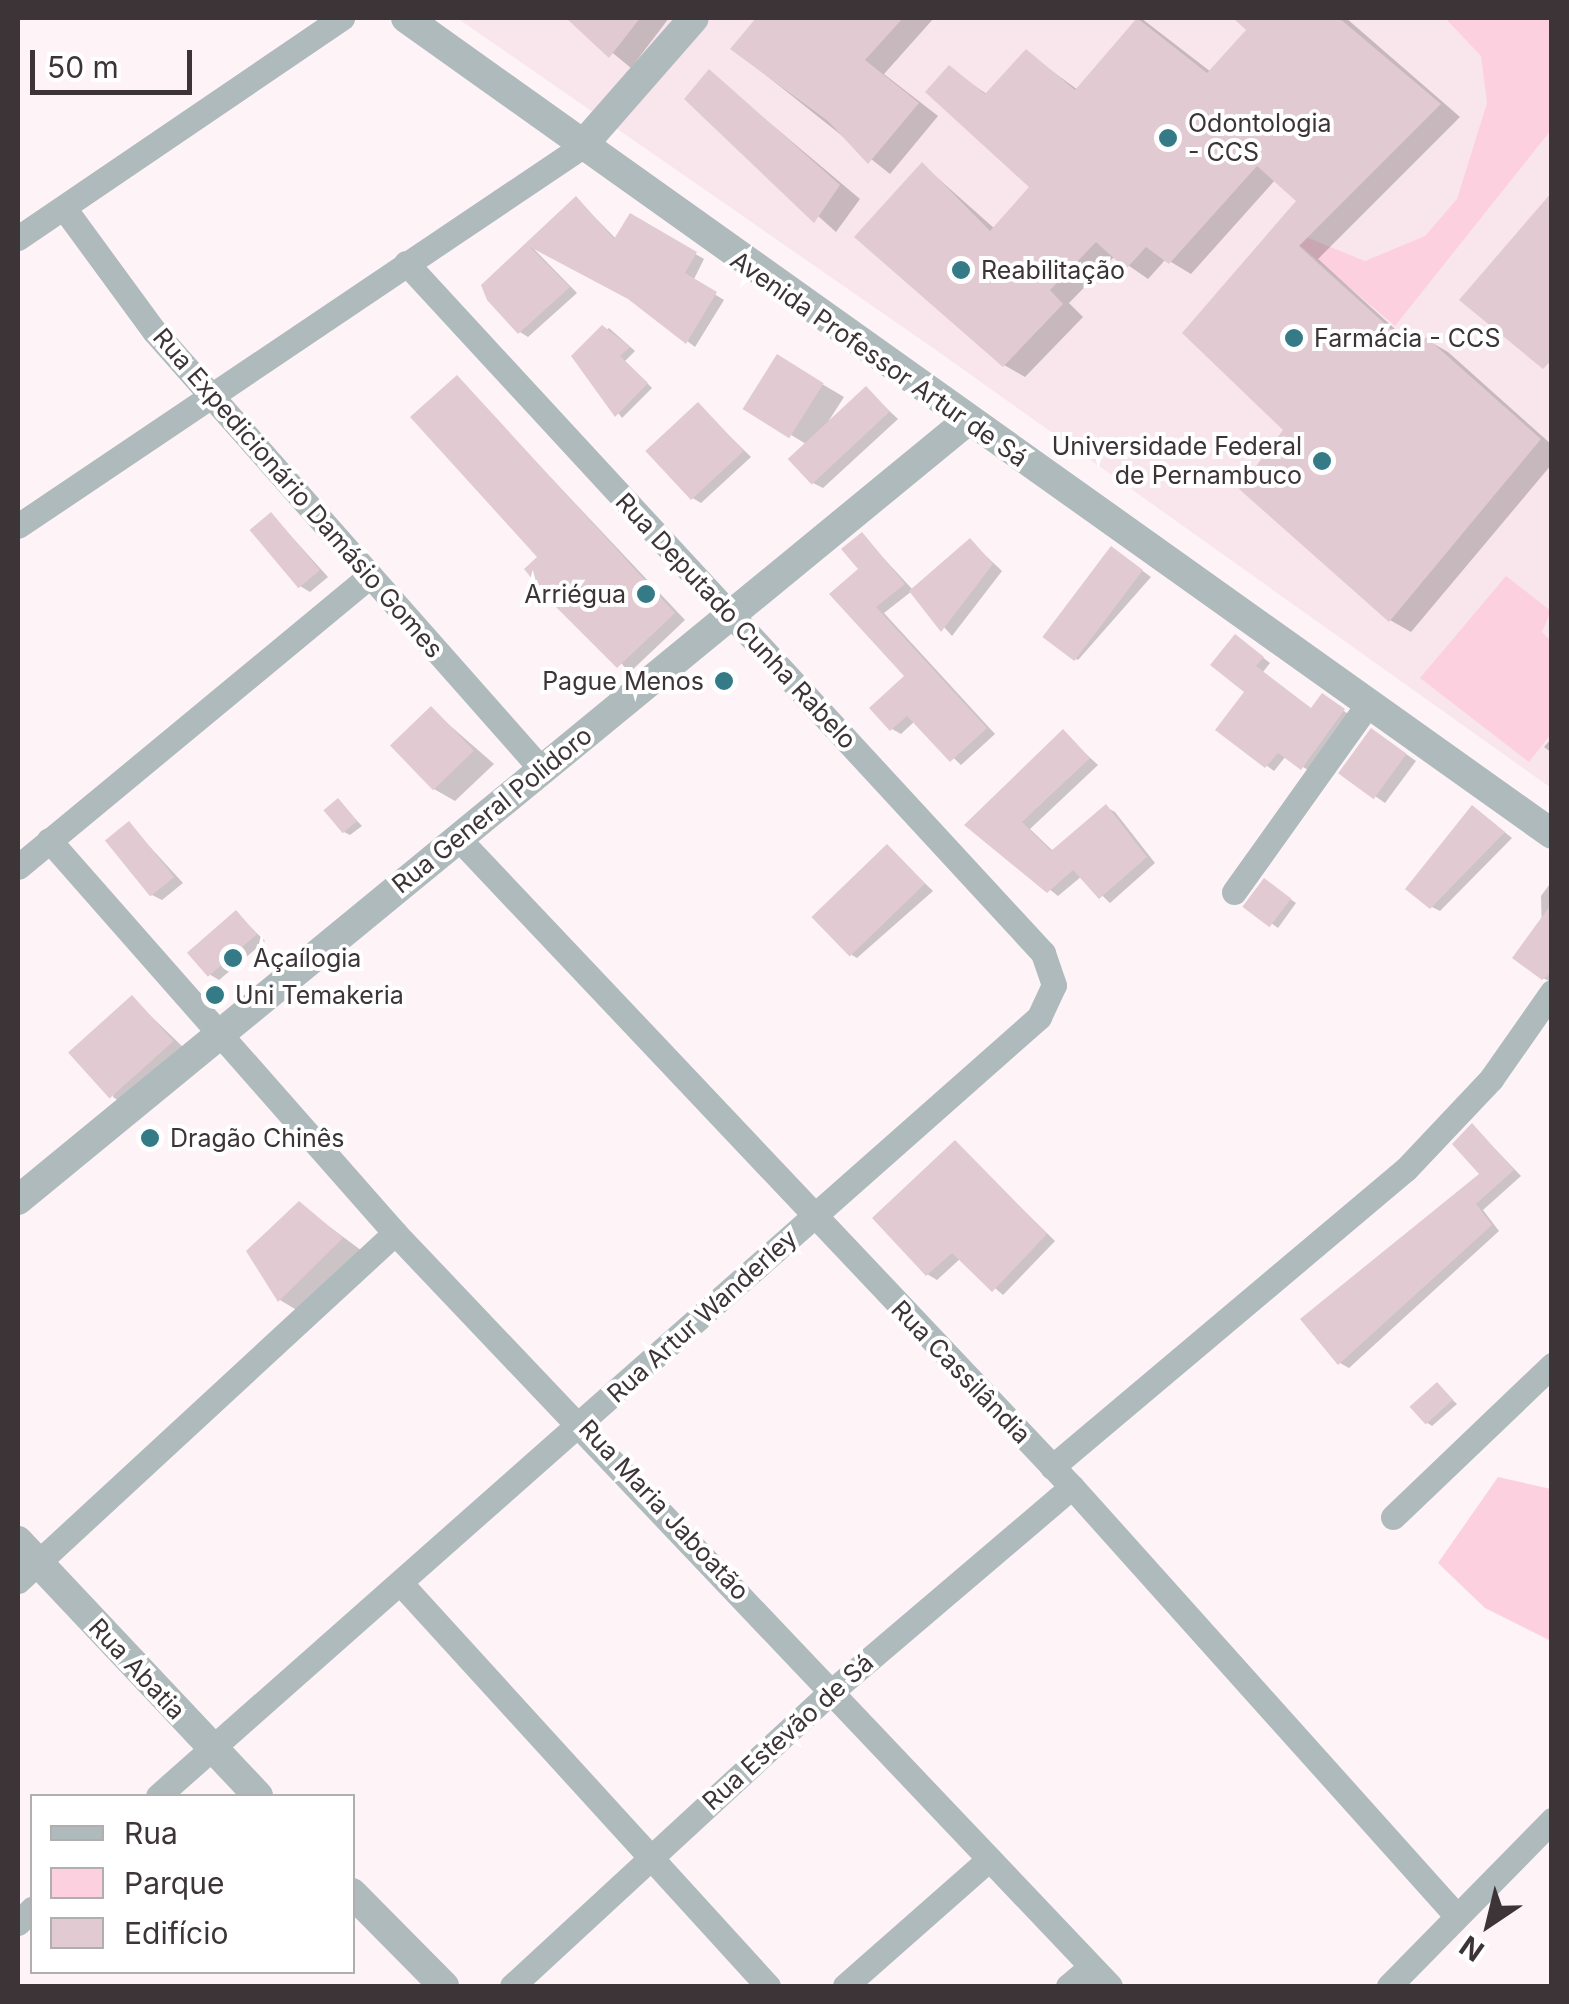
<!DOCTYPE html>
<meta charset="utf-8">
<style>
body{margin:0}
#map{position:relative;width:1569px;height:2004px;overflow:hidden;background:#fef4f7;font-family:Inter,sans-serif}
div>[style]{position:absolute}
.built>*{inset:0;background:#f9e6ed}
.green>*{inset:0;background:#fcd0df}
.shadow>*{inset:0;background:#0003}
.building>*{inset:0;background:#e1cad2;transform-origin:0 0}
.minor>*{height:25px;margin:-12.5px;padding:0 12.5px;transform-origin:12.5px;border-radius:12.5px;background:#afbabc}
.tertiary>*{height:30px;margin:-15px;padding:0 15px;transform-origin:15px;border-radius:15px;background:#afbabc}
.dots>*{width:28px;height:28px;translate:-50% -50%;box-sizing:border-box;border:5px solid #fff;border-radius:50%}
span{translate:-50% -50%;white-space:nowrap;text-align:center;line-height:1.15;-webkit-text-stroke:8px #fff;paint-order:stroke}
.poi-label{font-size:25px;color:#3d3437}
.left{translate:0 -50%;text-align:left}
.right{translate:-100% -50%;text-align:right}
.street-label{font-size:25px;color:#3d3437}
.frame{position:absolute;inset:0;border:20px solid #3d3437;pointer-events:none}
.legend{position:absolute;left:30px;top:1794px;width:325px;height:180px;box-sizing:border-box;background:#fff;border:2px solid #b1aeaf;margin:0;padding:12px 18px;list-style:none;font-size:30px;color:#3d3437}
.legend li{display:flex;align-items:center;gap:20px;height:50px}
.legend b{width:50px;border:2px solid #b1aeaf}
.north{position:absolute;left:1439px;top:1874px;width:100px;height:100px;-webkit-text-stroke:8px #fff;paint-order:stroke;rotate:215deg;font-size:28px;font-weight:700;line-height:40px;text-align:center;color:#3d3437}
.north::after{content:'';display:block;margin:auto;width:35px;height:45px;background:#3d3437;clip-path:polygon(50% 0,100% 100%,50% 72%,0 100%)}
.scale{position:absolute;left:30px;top:50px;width:162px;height:45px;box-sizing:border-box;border:5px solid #3d3437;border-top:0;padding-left:12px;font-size:30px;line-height:35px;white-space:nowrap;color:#3d3437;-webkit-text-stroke:8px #fff;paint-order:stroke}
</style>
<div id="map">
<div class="built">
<i style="clip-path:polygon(457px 18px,1551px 18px,1551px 788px,933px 348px)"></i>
</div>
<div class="green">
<i style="clip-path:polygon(1445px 18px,1551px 18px,1551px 130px,1395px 326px,1276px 225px,1365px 261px,1425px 236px,1457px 199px,1487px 103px,1481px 56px)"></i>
<i style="clip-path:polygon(1506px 576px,1551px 611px,1542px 632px,1551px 641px,1551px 734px,1529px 762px,1420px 678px)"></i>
<i style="clip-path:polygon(1498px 1477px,1551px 1489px,1551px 1641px,1485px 1608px,1438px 1563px)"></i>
</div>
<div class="shadow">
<i style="clip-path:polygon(570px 18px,669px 18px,631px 68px)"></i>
<i style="clip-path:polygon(760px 18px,934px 18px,884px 74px,938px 116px,890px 174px,733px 49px)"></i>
<i style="clip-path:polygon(1141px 18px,1211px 72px,1250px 30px,1236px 18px,1346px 18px,1460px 117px,1318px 259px,1418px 350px,1427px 340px,1448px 352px,1552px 445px,1552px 464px,1411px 632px,1390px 620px,1287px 430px,1300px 201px,1276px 179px,1191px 274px,1166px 259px,1148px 279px,1115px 256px,1069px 303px,1083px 317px,1025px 377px,1004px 365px,923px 165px,995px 229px,1032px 187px,949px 68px,988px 95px,1026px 52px,1078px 90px)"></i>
<i style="clip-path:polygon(709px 72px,860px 199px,836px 232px,687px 99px)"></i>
<i style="clip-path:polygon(577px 199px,617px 240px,631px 217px,704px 259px,693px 281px,724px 300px,695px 347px,631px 298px,531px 246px,577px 293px,528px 337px,520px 332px,484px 285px)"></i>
<i style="clip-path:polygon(609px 328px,635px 351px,625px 361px,652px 388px,622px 418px,575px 356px)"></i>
<i style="clip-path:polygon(778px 358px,844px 397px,828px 422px,866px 389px,898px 419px,823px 488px,813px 483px,806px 444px,747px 408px)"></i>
<i style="clip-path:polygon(457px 378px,685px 620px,629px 673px,540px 557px)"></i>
<i style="clip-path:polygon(698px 405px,751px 457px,701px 503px,691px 497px)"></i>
<i style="clip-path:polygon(272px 515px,328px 577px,310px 592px,300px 586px)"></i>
<i style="clip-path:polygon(862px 535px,913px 590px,970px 541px,1002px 571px,952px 636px,912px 591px,884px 613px,995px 734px,961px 765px,915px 721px,901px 734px,892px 729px,907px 676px,833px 595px,861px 569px)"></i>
<i style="clip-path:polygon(1121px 555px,1151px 577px,1078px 660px,1068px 654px)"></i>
<i style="clip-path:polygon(1243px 642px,1270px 663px,1263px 672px,1312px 710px,1330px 701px,1351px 716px,1311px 772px,1286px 756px,1274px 771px,1218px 730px,1248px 691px)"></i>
<i style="clip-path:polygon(431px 709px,494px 764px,455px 801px,434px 789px)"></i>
<i style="clip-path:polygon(1063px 733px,1098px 765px,1030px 829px,1054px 852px,1106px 807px,1115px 812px,1155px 863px,1110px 903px,1082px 876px,1058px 896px,968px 825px)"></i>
<i style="clip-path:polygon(1382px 737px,1416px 761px,1385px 803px,1342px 773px)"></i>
<i style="clip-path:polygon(1552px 738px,1552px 753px,1544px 747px)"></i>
<i style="clip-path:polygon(338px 801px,362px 826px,350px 835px,344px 832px)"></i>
<i style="clip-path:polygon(1481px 813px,1512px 838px,1440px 911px,1432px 907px)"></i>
<i style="clip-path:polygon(129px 824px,183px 883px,162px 900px,152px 895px)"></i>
<i style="clip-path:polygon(887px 847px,933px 891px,857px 958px,847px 952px)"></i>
<i style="clip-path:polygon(1552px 881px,1552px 982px,1551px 982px,1543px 978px,1541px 896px)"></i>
<i style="clip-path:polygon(1271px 885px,1296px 903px,1278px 928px,1246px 905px)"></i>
<i style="clip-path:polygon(236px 913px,265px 941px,219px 980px,209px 974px)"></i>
<i style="clip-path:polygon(132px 998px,183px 1047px,122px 1103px,113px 1097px)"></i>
<i style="clip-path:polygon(1473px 1126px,1521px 1176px,1483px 1210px,1499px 1231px,1349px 1368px,1340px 1363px,1482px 1174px)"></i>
<i style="clip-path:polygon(955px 1143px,1055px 1241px,1003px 1295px,961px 1258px,937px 1280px,927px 1274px)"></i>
<i style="clip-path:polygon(299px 1204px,362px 1251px,300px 1312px,280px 1300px)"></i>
<i style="clip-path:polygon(1437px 1385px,1457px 1404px,1432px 1426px,1426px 1422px)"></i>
</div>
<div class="building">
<i style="clip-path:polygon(566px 18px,640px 18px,609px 58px)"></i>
<i style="clip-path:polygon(756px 18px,903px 18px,865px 60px,919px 103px,868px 164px,828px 121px,730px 49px)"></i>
<i style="clip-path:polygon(1137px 18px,1207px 73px,1246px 30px,1233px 18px,1339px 18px,1441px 104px,1299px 246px,1414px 350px,1426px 337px,1541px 439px,1389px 622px,1239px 489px,1283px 430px,1182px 333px,1296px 201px,1257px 166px,1169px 264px,1146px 247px,1126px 269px,1096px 242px,1050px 290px,1063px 304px,1003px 367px,854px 237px,922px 162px,990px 231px,1029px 187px,925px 92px,949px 65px,985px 94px,1026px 49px,1075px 90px)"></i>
<i style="clip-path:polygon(709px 69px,840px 185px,814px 223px,684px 99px)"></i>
<i style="clip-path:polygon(1552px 192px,1552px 360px,1543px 369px,1459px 300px)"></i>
<i style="clip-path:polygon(576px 196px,614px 239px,630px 213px,697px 252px,685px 273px,717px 292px,686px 344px,628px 299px,530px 247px,570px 287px,518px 334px,487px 300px,481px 285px)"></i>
<i style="clip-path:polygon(602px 325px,630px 347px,620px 356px,648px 383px,615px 417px,571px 356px)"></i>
<i style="left:777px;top:354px;width:55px;height:65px;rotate:32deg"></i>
<i style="clip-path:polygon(457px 375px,675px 613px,617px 668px,550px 601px,524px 569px,537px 557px,410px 417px)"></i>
<i style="left:866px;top:386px;width:35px;height:107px;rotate:47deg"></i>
<i style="left:698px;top:402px;width:67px;height:72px;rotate:47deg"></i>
<i style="left:271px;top:512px;width:76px;height:28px;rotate:50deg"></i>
<i style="clip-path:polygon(862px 532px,905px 584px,876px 607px,987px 728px,950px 762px,907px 716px,890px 731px,869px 708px,904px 676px,829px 594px,858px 569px,841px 549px)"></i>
<i style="clip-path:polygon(970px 538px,993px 564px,941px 632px,909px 591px)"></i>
<i style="left:1111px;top:546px;width:40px;height:114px;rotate:37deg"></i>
<i style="clip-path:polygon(1235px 634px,1264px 657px,1256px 666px,1311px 708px,1322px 693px,1345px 709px,1301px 770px,1278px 753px,1265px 768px,1215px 730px,1244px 692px,1210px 665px)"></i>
<i style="left:431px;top:706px;width:62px;height:57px;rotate:46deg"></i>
<i style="left:1371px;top:728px;width:44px;height:56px;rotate:36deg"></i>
<i style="clip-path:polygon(1063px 729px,1090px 758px,1022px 822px,1051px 851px,1106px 804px,1147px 857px,1099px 899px,1073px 870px,1047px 893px,964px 825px)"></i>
<i style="left:338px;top:798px;width:30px;height:19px;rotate:50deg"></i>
<i style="clip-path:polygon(1472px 805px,1505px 832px,1430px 909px,1405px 889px)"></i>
<i style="left:129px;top:821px;width:72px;height:31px;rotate:51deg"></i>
<i style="left:887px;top:844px;width:55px;height:105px;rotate:46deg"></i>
<i style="left:1264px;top:878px;width:34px;height:36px;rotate:37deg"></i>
<i style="clip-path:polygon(1552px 903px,1552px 972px,1542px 980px,1512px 958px)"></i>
<i style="left:236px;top:910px;width:32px;height:65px;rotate:49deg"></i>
<i style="left:132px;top:995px;width:62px;height:86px;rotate:48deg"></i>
<i style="clip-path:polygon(1472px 1123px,1514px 1170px,1476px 1204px,1492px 1225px,1338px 1365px,1300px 1319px,1479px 1174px,1452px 1144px)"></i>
<i style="clip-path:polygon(955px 1140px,1047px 1234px,992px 1292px,952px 1253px,926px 1276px,872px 1218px)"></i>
<i style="clip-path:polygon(299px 1201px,343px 1238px,278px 1302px,246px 1251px)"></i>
<i style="left:1437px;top:1382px;width:24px;height:37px;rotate:48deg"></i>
</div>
<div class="minor">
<i style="left:64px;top:208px;width:152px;rotate:53.8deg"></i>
<i style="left:154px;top:331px;width:586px;rotate:48.53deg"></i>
<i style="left:18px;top:238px;width:392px;rotate:-34.2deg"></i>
<i style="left:18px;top:526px;width:679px;rotate:-33.95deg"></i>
<i style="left:458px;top:838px;width:893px;rotate:46.59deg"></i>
<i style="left:1072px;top:1487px;width:574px;rotate:48.11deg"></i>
<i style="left:49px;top:840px;width:524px;rotate:48.64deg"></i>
<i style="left:395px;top:1233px;width:1038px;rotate:46.48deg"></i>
<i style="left:18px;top:867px;width:457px;rotate:-39.6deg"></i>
<i style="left:1234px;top:892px;width:232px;rotate:-54.5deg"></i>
<i style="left:1052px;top:1467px;width:463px;rotate:-40.1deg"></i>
<i style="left:1406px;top:1169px;width:124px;rotate:-46.6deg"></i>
<i style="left:1491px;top:1079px;width:106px;rotate:-55deg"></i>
<i style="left:1393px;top:1517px;width:220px;rotate:-43.7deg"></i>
<i style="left:18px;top:1581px;width:513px;rotate:-42.71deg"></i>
<i style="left:404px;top:1587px;width:540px;rotate:47.63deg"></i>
<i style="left:158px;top:1796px;width:1176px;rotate:-41.48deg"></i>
<i style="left:1039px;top:1017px;width:35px;rotate:-65deg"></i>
<i style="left:1054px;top:985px;width:34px;rotate:-109deg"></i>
<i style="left:1043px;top:953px;width:939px;rotate:-132.71deg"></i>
<i style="left:18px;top:1923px;width:20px;rotate:-45deg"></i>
<i style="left:512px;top:1986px;width:435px;rotate:-42.7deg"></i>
<i style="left:832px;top:1691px;width:315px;rotate:-40.4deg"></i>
<i style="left:845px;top:1986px;width:192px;rotate:-41.4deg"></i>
<i style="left:1068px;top:1986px;width:30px;rotate:-40deg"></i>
<i style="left:1389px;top:1986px;width:233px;rotate:-45.5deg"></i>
</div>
<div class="tertiary">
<i style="left:406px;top:18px;width:1407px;rotate:35.45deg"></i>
<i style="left:581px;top:147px;width:171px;rotate:-48.8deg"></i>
<i style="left:18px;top:1200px;width:1228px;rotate:-39.38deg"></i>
<i style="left:18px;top:1541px;width:350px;rotate:46.7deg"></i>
<i style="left:352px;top:1893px;width:131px;rotate:45.3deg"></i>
</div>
<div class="dots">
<i style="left:1168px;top:138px;background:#347a87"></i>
<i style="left:961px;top:270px;background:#347a87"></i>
<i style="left:1294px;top:338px;background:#347a87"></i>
<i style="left:1322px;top:461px;background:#347a87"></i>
<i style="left:646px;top:594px;background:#347a87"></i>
<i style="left:724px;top:681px;background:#347a87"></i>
<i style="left:233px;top:958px;background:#347a87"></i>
<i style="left:215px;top:995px;background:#347a87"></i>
<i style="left:150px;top:1138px;background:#347a87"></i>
</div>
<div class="poi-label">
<span class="left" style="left:1188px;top:138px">Odontologia<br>- CCS</span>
<span class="left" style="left:981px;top:270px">Reabilitação</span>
<span class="left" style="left:1314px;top:338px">Farmácia - CCS</span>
<span class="right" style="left:1302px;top:461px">Universidade Federal<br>de Pernambuco</span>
<span class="right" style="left:626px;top:594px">Arriégua</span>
<span class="right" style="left:704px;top:681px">Pague Menos</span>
<span class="left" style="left:253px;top:958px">Açaílogia</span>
<span class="left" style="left:235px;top:995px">Uni Temakeria</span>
<span class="left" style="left:170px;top:1138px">Dragão Chinês</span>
</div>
<div class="street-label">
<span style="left:879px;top:359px;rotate:35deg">Avenida Professor Artur de Sá</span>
<span style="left:298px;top:493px;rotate:49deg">Rua Expedicionário Damásio Gomes</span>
<span style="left:736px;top:621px;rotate:47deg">Rua Deputado Cunha Rabelo</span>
<span style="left:492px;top:810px;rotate:-39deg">Rua General Polidoro</span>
<span style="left:702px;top:1316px;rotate:-42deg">Rua Artur Wanderley</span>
<span style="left:961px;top:1372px;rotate:46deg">Rua Cassilândia</span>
<span style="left:664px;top:1510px;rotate:47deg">Rua Maria Jaboatão</span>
<span style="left:137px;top:1669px;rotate:47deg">Rua Abatia</span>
<span style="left:788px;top:1732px;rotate:-42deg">Rua Estevão de Sá</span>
</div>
<div class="frame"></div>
<ul class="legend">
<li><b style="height:12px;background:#afbabc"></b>Rua</li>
<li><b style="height:28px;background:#fcd0df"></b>Parque</li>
<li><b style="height:28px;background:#e1cad2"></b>Edifício</li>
</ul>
<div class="north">N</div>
<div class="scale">50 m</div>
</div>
